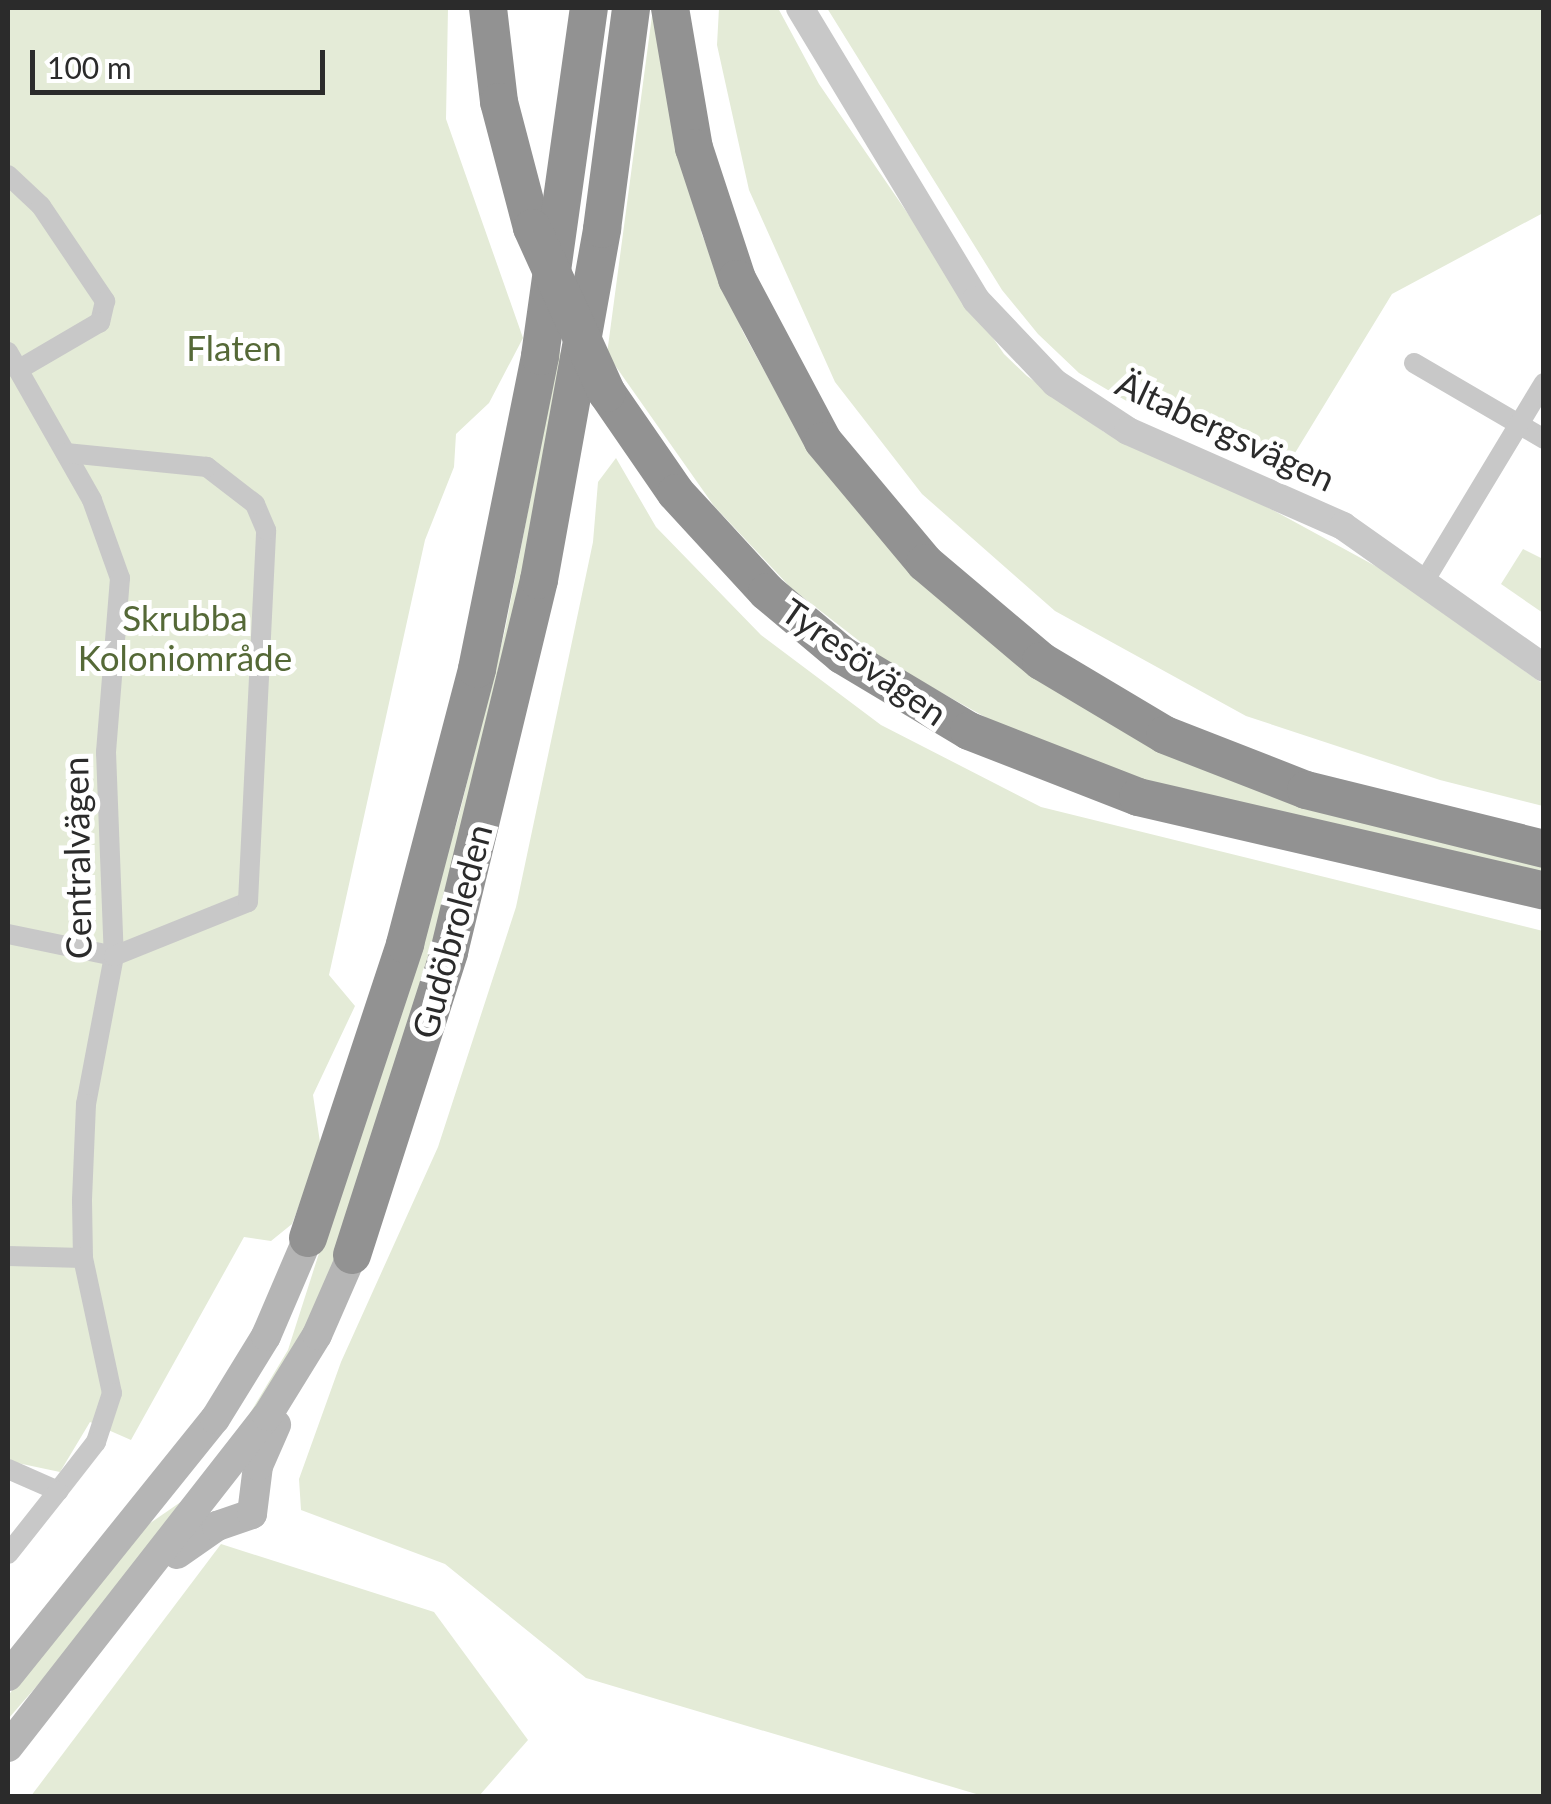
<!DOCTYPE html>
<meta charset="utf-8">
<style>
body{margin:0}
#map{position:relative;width:1551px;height:1804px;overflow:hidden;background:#fff;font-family:Lato,sans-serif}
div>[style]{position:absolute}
.green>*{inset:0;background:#e4ebd7}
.minor>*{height:20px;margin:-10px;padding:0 10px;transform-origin:10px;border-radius:10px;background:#c8c8c8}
.tertiary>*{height:28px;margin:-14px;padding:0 14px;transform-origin:14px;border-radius:14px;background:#c8c8c8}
.secondary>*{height:30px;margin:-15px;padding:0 15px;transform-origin:15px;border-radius:15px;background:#b5b5b5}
.motorway>*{height:38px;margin:-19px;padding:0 19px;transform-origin:19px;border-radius:19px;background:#929292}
.motorway-bridge>*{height:38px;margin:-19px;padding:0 19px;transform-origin:19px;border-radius:19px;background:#929292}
span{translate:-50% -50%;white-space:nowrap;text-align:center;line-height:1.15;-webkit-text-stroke:10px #fff;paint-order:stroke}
.park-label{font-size:35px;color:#556937}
.street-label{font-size:35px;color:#2b2b2b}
.frame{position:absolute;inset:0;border:10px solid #2b2b2b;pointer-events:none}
.scale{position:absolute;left:30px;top:50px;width:295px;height:45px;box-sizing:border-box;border:5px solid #2b2b2b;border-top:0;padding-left:12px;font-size:30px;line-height:35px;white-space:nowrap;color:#2b2b2b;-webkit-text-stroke:8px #fff;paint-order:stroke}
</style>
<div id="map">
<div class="green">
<i style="clip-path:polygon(8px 8px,448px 8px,446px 119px,523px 338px,489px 403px,456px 434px,454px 467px,425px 540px,329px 975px,355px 1006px,313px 1095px,321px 1149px,292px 1224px,271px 1241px,244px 1237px,131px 1440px,90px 1422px,60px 1472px,8px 1461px)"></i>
<i style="clip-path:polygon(653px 8px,702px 235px,743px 332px,798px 432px,1075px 702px,1543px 859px,1543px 876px,1133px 777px,1001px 726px,885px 661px,791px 588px,714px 506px,607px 354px)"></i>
<i style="clip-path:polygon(719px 8px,778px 8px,819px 84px,1004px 354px,1027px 376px,1104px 432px,1256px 501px,1381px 569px,1543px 684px,1543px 806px,1440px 780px,1246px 716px,1055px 611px,922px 494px,835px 382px,749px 190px,717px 45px)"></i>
<i style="clip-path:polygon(827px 8px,1543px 8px,1543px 213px,1392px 294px,1284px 471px,1135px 406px,1079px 373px,1038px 334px,1002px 290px)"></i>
<i style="clip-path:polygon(559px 350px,568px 367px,469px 822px,346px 1237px,292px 1355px,232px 1443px,288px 1350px,458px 819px,505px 630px)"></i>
<i style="clip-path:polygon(616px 458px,656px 527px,761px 635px,881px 725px,1041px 807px,1543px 931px,1543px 1796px,983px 1796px,586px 1678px,445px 1564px,301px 1510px,299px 1479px,341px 1362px,438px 1147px,516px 907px,593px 542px,598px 482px)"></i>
<i style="clip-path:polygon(1523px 549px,1543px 559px,1543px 613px,1501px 584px)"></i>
<i style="clip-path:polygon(198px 1490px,178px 1524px,8px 1719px,8px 1696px,67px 1614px,146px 1526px)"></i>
<i style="clip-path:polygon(221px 1544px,434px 1612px,528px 1740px,479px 1796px,31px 1796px)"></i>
</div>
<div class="minor">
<i style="left:8px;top:175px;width:45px;rotate:43.2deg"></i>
<i style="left:41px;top:206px;width:115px;rotate:56deg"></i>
<i style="left:105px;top:301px;width:22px;rotate:103deg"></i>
<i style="left:100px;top:322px;width:95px;rotate:149.7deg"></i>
<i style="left:8px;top:352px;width:170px;rotate:60.4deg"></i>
<i style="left:92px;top:500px;width:83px;rotate:70.3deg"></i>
<i style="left:120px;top:578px;width:175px;rotate:94.6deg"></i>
<i style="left:106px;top:752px;width:204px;rotate:87.8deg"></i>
<i style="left:114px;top:956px;width:151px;rotate:100.7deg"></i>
<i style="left:86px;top:1104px;width:97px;rotate:92.4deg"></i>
<i style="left:82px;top:1201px;width:57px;rotate:89deg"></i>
<i style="left:83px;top:1258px;width:138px;rotate:77.9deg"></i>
<i style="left:112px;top:1393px;width:52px;rotate:108.1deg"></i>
<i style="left:96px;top:1442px;width:62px;rotate:127.8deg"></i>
<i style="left:1414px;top:363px;width:151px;rotate:30.3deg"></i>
<i style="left:1425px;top:580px;width:230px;rotate:-58.9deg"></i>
<i style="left:8px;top:934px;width:108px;rotate:11.7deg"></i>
<i style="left:114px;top:956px;width:144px;rotate:-21.9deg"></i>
<i style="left:248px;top:902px;width:372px;rotate:-87.2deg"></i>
<i style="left:266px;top:530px;width:28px;rotate:-113deg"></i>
<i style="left:255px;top:504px;width:61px;rotate:-142.4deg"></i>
<i style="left:207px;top:467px;width:142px;rotate:-174.3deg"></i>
<i style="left:8px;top:1256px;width:75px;rotate:1.5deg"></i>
<i style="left:8px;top:1469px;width:55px;rotate:23.7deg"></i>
<i style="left:58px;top:1491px;width:80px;rotate:128.4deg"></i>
</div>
<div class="tertiary">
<i style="left:800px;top:8px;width:341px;rotate:58.9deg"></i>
<i style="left:976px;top:300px;width:115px;rotate:46.4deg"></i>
<i style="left:1055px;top:383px;width:87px;rotate:33.3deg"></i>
<i style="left:1128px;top:431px;width:235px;rotate:23.8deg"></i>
<i style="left:1343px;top:526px;width:246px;rotate:35.2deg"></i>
</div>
<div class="secondary">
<i style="left:177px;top:1554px;width:49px;rotate:-35deg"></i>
<i style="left:217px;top:1526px;width:37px;rotate:-19deg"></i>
<i style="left:252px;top:1514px;width:48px;rotate:-82.9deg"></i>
<i style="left:258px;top:1466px;width:45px;rotate:-66.3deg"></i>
<i style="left:8px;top:1676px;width:330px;rotate:-51.2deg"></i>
<i style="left:215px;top:1419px;width:97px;rotate:-58.4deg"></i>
<i style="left:266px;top:1336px;width:107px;rotate:-66.8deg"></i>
<i style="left:8px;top:1747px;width:420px;rotate:-52deg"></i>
<i style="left:267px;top:1416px;width:95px;rotate:-58.3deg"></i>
<i style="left:317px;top:1335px;width:87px;rotate:-66.4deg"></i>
</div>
<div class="motorway">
<i style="left:488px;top:8px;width:95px;rotate:83.3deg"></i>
<i style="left:499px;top:102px;width:130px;rotate:75.3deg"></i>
<i style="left:670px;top:8px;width:142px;rotate:80.3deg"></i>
<i style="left:694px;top:148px;width:138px;rotate:71.8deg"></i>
<i style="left:737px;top:279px;width:183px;rotate:62deg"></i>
<i style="left:823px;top:441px;width:159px;rotate:50.1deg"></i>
<i style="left:925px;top:563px;width:152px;rotate:40.2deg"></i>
<i style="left:1041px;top:661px;width:144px;rotate:30.8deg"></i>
<i style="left:1165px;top:735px;width:151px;rotate:21.3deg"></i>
<i style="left:1306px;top:790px;width:245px;rotate:13.9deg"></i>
<i style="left:607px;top:393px;width:121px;rotate:55.4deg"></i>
<i style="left:676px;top:493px;width:134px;rotate:47.4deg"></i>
<i style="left:767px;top:592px;width:98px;rotate:40deg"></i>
<i style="left:842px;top:655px;width:148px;rotate:30.9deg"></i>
<i style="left:969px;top:731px;width:181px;rotate:21.3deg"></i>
<i style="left:1138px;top:797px;width:417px;rotate:13deg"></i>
<i style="left:308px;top:1238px;width:310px;rotate:-71.7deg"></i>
<i style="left:405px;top:944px;width:284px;rotate:-75.3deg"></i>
<i style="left:477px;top:669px;width:319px;rotate:-78.6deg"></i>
<i style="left:540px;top:356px;width:351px;rotate:-82deg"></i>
<i style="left:352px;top:1255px;width:318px;rotate:-72.2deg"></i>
<i style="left:449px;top:952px;width:383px;rotate:-76.4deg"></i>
<i style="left:539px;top:580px;width:357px;rotate:-79.8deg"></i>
<i style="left:602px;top:229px;width:223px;rotate:-82.5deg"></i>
</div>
<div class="motorway-bridge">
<i style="left:532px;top:228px;width:181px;rotate:65.6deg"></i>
</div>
<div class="park-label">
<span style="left:234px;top:347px">Flaten</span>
<span style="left:185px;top:637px">Skrubba<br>Koloniområde</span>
</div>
<div class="street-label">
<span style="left:1226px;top:430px;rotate:25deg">Ältabergsvägen</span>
<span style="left:865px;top:661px;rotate:35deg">Tyresövägen</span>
<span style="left:76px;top:858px;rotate:-91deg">Centralvägen</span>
<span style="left:451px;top:931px;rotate:-75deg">Gudöbroleden</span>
</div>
<div class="frame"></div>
<div class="scale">100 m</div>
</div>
